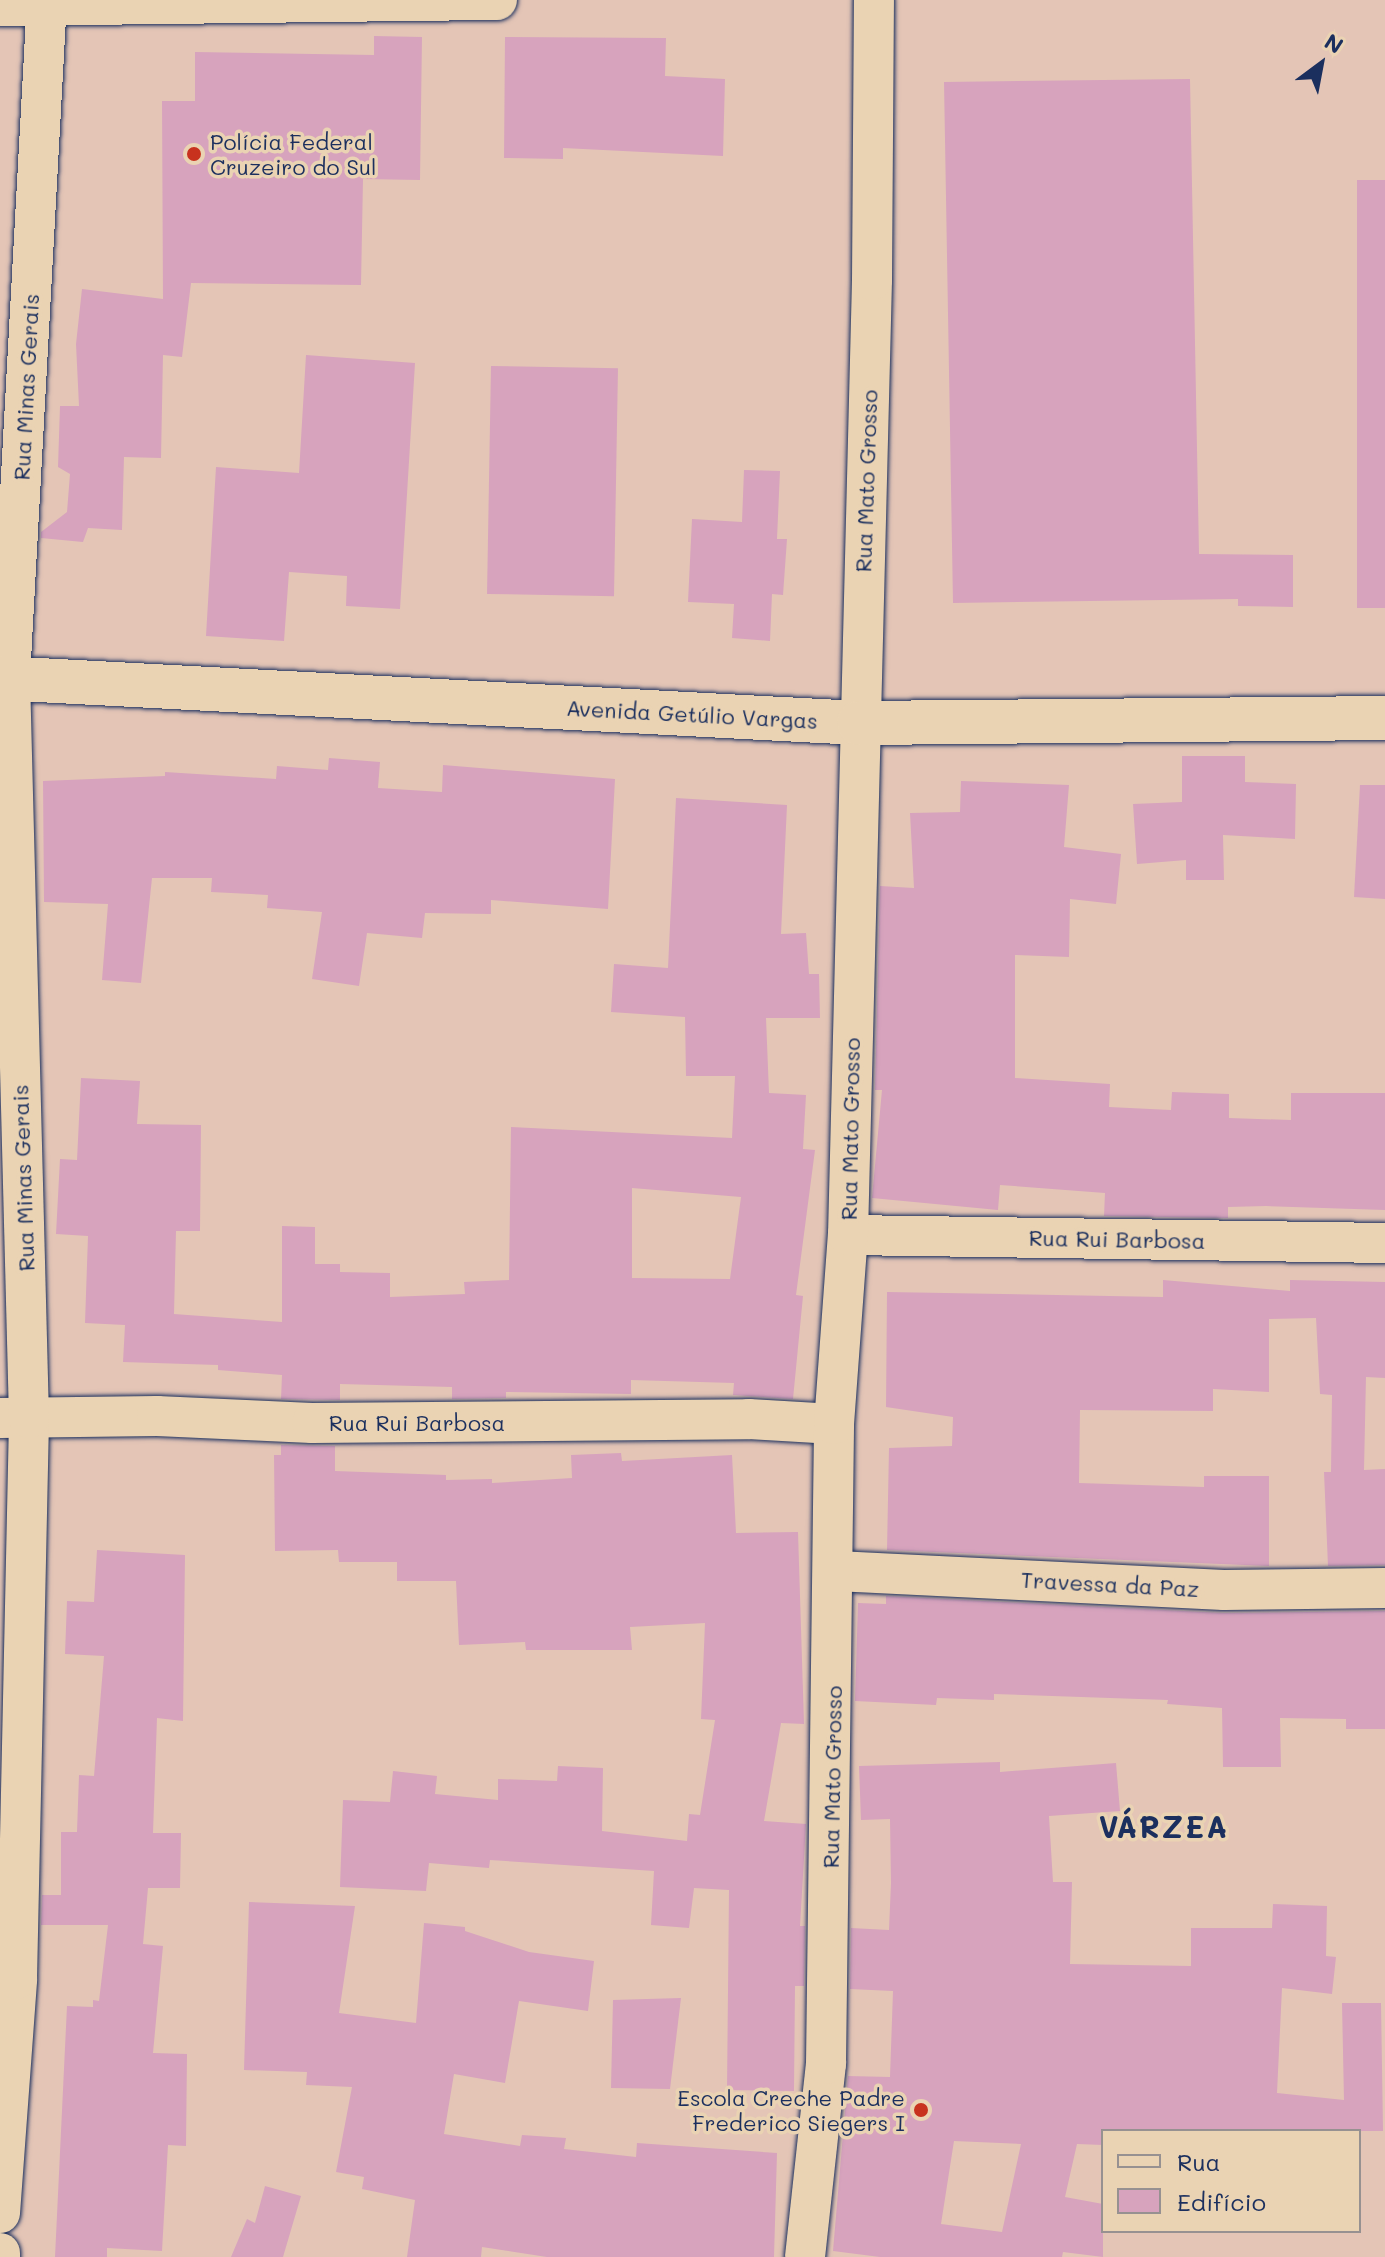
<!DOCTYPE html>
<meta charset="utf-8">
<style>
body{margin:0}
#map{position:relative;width:1385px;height:2257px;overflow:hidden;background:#e4c5b6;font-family:Mali,sans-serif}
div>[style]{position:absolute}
.building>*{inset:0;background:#d7a3bd;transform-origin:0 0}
.roads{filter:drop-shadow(0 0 2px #1b2f5e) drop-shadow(0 0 2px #1b2f5e)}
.street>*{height:40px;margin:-20px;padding:0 20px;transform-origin:20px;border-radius:20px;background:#ead3b3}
.secondary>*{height:44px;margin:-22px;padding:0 22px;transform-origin:22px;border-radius:22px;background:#ead3b3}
.dots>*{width:22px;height:22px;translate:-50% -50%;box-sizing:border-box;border:4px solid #ead3b3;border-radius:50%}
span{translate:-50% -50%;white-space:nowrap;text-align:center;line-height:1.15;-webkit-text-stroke:7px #ead3b3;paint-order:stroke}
.poi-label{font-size:22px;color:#1b2f5e}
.left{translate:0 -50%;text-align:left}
.right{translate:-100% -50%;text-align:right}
.street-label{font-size:22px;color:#1b2f5e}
.district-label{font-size:30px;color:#1b2f5e;font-weight:700;letter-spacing:2px}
.legend{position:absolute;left:1101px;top:2129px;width:260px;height:104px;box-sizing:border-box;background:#ead3b3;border:2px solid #979191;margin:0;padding:10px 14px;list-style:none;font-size:24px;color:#1b2f5e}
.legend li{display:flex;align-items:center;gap:16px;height:40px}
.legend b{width:40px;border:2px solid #979191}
.north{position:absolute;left:1281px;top:24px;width:80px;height:80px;-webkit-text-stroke:6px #ead3b3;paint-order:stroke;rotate:32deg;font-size:22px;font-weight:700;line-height:32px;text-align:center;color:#1b2f5e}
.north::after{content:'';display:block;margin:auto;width:28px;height:36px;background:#1b2f5e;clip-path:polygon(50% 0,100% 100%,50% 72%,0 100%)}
</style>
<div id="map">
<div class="building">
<i style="clip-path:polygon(374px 36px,422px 37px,420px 180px,363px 179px,361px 285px,191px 283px,182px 357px,163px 355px,161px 458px,124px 457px,122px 530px,88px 528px,83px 542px,41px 538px,41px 532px,67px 512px,70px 474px,58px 467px,60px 406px,79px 406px,76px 344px,82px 289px,163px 299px,162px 101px,195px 101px,195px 52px,374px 55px)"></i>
<i style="clip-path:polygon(505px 37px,666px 38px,665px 76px,725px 79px,723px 156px,563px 148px,563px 159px,504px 158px)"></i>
<i style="clip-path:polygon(1190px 79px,1199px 554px,1293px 555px,1293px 607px,1238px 606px,1238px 599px,953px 603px,944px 82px)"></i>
<i style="left:1357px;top:180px;width:28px;height:428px"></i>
<i style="clip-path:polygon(306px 355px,415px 363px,400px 609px,346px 606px,347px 576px,289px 572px,284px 641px,206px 636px,216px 467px,299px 473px)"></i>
<i style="left:491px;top:366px;width:127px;height:228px;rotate:1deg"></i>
<i style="clip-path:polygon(744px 470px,780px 471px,777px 539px,787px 539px,783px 595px,772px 594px,770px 641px,732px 638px,734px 604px,688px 602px,692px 519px,742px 522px)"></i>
<i style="clip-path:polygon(1182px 756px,1245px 756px,1245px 782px,1296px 784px,1295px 839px,1223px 835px,1224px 880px,1186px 880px,1186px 860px,1137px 864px,1133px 804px,1182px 802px)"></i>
<i style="clip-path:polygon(329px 758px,380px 762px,378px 788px,442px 792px,443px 765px,615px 779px,608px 909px,491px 900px,491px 914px,425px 913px,422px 938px,367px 933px,359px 986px,312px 979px,322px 912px,267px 908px,268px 895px,211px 892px,212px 878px,152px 878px,141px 983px,102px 980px,108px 904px,44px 902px,43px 781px,165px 776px,165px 772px,276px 779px,277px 766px,328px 770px)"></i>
<i style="clip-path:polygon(961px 781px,1069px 785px,1064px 847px,1121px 854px,1116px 904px,1070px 899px,1069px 957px,1015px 955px,1015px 1078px,1110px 1084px,1109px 1107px,1171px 1110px,1172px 1092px,1229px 1094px,1229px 1118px,1291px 1120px,1291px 1093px,1385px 1093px,1385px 1210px,1266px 1206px,1228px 1207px,1228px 1218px,1104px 1216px,1105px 1193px,1000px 1185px,998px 1210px,872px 1198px,882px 1090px,875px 1090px,880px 886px,914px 888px,910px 813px,960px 812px)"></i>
<i style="clip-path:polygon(1360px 785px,1385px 785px,1385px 899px,1354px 897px)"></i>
<i style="clip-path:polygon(evenodd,676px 798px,787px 805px,781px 934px,806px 933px,809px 974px,819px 974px,820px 1018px,766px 1018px,769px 1093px,806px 1095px,803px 1149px,815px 1150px,796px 1295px,803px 1296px,793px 1399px,733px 1395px,734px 1383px,631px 1380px,631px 1394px,506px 1392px,506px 1398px,452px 1399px,452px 1387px,340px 1384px,340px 1400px,281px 1399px,282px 1375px,218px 1370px,218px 1365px,123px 1362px,125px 1325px,85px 1323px,88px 1236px,56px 1234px,60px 1159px,77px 1160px,81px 1078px,140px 1081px,137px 1124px,201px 1125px,200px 1231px,176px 1231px,174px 1314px,282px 1322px,282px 1226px,315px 1227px,315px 1264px,340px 1264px,340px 1272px,390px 1273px,390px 1297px,465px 1294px,464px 1282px,509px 1280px,511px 1127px,732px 1138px,735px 1076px,686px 1076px,685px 1017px,611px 1012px,614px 964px,668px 968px,676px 798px,632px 1188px,741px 1197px,730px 1279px,632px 1278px,632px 1188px)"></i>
<i style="clip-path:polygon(1163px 1280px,1290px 1291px,1290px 1280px,1385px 1282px,1385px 1378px,1366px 1377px,1364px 1470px,1385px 1469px,1385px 1565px,1328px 1566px,1324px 1472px,1331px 1472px,1332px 1395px,1320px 1394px,1316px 1318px,1269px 1319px,1269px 1392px,1213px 1389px,1213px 1411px,1080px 1410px,1079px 1483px,1204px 1487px,1204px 1476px,1269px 1476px,1269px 1566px,887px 1550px,889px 1448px,952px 1446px,953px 1417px,886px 1407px,887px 1292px,1163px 1297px)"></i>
<i style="clip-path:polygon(281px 1445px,335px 1446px,335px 1471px,446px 1475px,446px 1480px,492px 1479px,492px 1483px,572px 1478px,571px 1455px,621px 1453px,622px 1461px,732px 1455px,736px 1533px,798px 1532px,804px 1724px,781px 1723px,764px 1821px,806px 1824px,800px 1926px,805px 1926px,804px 1986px,795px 1986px,794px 2091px,727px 2090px,729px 1890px,694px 1888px,689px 1928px,651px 1925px,654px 1871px,490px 1860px,489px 1868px,429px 1863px,426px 1891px,340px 1887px,343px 1800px,390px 1802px,393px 1771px,437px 1776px,435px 1794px,498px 1800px,498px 1779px,557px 1781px,558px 1766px,603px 1768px,602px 1831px,687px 1841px,689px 1814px,700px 1815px,715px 1720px,701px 1719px,705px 1623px,630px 1627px,632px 1650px,526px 1650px,525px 1642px,459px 1645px,456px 1581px,397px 1581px,397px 1562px,339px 1562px,338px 1550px,275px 1551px,274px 1455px,281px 1455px)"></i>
<i style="clip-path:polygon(97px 1550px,185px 1555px,183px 1721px,157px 1718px,153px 1833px,181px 1833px,180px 1888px,148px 1888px,143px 1944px,163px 1946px,153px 2053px,187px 2054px,186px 2146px,168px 2145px,162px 2251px,107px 2248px,107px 2257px,55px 2257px,67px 2006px,93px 2007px,93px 2000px,99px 2001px,108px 1925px,41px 1925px,42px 1895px,61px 1895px,61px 1832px,77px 1832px,79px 1775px,94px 1776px,104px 1656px,65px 1654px,67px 1601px,94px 1602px)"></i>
<i style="clip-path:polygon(886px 1596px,1223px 1613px,1385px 1611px,1385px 1729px,1346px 1729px,1346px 1719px,1280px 1718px,1281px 1767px,1223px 1767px,1222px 1708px,1167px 1704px,1168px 1700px,994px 1694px,994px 1700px,937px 1698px,936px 1705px,855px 1701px,858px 1603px,886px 1604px)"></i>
<i style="clip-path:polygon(evenodd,1000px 1762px,1000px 1772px,1116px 1763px,1120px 1811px,1049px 1816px,1053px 1882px,1072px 1882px,1070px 1964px,1191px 1966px,1191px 1928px,1272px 1928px,1273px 1904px,1327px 1906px,1326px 1956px,1336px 1957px,1332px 1994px,1282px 1988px,1277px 2093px,1344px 2100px,1342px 2003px,1381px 2003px,1383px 2131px,1103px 2131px,1103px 2145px,1077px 2144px,1065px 2197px,1103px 2204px,1103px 2257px,1063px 2252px,1062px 2257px,880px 2257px,833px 2251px,848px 2076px,890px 2077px,893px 1991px,850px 1989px,851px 1928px,889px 1930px,891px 1883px,890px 1819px,861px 1820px,859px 1766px,1000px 1762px,954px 2141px,1021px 2144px,1002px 2232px,941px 2224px,954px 2141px)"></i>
<i style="clip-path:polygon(249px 1902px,355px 1906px,339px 2013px,416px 2023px,424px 1923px,465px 1927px,465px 1931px,529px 1952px,594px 1961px,588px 2011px,519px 2001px,505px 2083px,454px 2074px,444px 2134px,520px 2146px,522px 2135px,566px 2138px,564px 2149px,636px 2157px,637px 2143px,777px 2153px,774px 2257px,547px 2257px,482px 2247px,481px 2257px,407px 2257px,415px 2200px,362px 2189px,364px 2177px,336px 2172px,352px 2087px,306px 2085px,307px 2072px,244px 2070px)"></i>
<i style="clip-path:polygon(681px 1998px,670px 2089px,611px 2088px,613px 2000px)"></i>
<i style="clip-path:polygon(265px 2186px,301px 2196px,283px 2257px,231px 2257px,247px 2219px,255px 2223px)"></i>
</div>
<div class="roads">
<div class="street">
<i style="left:0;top:6px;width:497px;rotate:-0.7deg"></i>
<i style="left:848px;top:1235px;width:537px;rotate:0.85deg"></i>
<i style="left:0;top:1418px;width:157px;rotate:-0.7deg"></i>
<i style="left:157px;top:1416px;width:155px;rotate:2.6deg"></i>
<i style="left:312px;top:1423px;width:437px;rotate:-0.5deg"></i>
<i style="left:749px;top:1419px;width:85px;rotate:3.4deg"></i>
<i style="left:836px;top:1571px;width:388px;rotate:2.8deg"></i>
<i style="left:1224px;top:1590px;width:161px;rotate:-0.7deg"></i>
<i style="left:0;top:2213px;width:235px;rotate:-85.8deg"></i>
<i style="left:17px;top:1979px;width:561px;rotate:-88.77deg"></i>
<i style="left:29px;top:1418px;width:740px;rotate:-91.47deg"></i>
<i style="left:10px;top:678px;width:679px;rotate:-86.88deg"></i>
<i style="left:0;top:2253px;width:4px;rotate:90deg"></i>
<i style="left:805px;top:2257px;width:194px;rotate:-83.8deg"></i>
<i style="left:826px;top:2064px;width:640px;rotate:-89.28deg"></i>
<i style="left:834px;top:1424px;width:190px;rotate:-85.8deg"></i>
<i style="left:848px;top:1235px;width:955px;rotate:-88.56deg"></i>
<i style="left:872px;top:280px;width:280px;rotate:-89.6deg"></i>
</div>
<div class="secondary">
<i style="left:0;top:678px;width:860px;rotate:3deg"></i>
<i style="left:859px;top:723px;width:526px;rotate:-0.54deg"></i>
</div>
</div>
<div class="dots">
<i style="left:194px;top:154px;background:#c8321e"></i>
<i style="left:921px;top:2110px;background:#c8321e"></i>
</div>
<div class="poi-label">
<span class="left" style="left:210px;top:154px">Polícia Federal<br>Cruzeiro do Sul</span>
<span class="right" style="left:905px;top:2110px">Escola Creche Padre<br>Frederico Siegers I</span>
</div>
<div class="street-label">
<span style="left:26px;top:387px;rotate:-87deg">Rua Minas Gerais</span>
<span style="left:866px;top:481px;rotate:-88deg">Rua Mato Grosso</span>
<span style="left:692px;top:714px;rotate:3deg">Avenida Getúlio Vargas</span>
<span style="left:850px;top:1129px;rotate:-89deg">Rua Mato Grosso</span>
<span style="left:23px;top:1178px;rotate:-92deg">Rua Minas Gerais</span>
<span style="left:1117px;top:1239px;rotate:1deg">Rua Rui Barbosa</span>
<span style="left:417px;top:1423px">Rua Rui Barbosa</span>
<span style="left:1110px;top:1584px;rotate:3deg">Travessa da Paz</span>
<span style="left:832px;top:1777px;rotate:-89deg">Rua Mato Grosso</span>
</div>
<div class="district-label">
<span style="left:1164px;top:1826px">VÁRZEA</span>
</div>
<ul class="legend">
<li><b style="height:10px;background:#ead3b3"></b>Rua</li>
<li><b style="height:22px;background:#d7a3bd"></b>Edifício</li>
</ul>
<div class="north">N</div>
</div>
